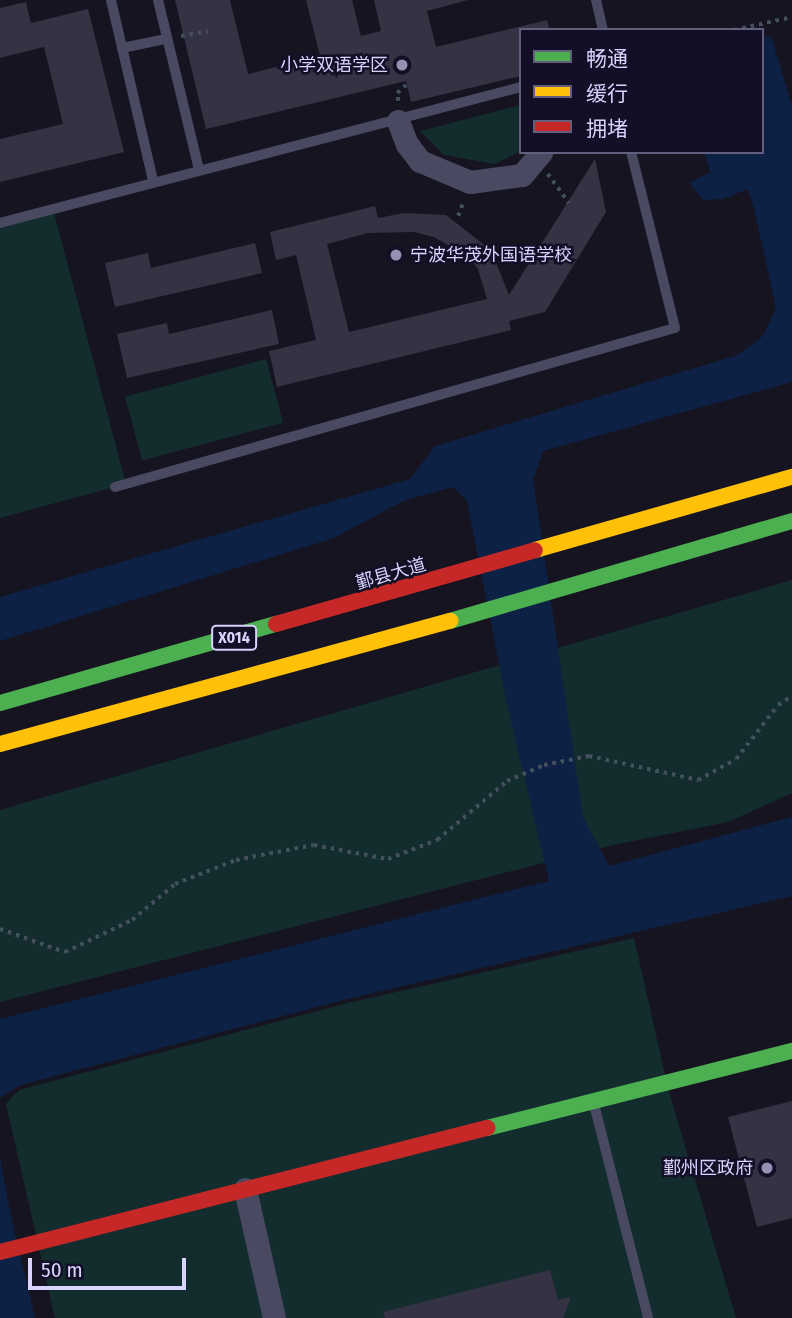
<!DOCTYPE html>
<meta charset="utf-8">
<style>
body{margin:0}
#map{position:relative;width:792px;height:1318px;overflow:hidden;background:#161421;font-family:"Fira Sans Condensed","Noto Sans SC",sans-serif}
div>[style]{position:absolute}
.green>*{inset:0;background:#132c2d;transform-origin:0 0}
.water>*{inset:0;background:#0d2144}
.building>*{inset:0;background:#343243}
.path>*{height:3.5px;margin-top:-1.75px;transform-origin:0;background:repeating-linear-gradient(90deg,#44505f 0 3.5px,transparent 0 8.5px)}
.lane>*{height:10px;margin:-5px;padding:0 5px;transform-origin:5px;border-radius:5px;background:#4a4962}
.street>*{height:23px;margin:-11.5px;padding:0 11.5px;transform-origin:11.5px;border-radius:11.5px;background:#4a4962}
.fast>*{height:16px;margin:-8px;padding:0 8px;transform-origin:8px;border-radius:8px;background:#4caf50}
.slow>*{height:16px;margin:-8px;padding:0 8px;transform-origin:8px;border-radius:8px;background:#ffc107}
.jam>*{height:16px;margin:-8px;padding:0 8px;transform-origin:8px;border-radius:8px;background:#c62828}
.dots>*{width:19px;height:19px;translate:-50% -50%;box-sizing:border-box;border:4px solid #130f26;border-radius:50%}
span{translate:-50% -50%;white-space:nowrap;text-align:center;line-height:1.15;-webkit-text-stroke:5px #130f26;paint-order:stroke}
.shield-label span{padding:2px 5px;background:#130f26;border:2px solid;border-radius:5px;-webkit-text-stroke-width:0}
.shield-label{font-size:16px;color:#d9d4ff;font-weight:700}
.poi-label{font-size:18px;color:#d9d4ff}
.right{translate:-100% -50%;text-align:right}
.left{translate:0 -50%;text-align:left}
.street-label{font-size:18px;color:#d9d4ff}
.legend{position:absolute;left:519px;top:28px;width:245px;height:126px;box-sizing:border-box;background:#130f26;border:2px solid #625e7d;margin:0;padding:9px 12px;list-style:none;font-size:21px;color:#d9d4ff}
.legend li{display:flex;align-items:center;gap:14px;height:35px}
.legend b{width:35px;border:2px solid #625e7d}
.scale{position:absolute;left:28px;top:1258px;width:158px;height:32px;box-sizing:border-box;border:4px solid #d9d4ff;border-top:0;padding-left:9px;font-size:21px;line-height:24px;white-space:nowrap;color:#d9d4ff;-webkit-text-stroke:5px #130f26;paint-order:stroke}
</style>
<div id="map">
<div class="green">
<i style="clip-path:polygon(521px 105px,521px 151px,495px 164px,444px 155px,420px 131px)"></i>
<i style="clip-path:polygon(53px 209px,126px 484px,0 518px,0 223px)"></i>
<i style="left:266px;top:359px;width:66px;height:146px;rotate:75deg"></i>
<i style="clip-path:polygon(792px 580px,792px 793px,728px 822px,613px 845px,0 1002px,0 810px)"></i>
<i style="clip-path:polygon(634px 938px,669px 1092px,736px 1318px,55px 1318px,6px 1104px,19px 1090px,348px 1003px)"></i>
</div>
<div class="water">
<i style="clip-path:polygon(771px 36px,792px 106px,792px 382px,543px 451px,533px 480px,583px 817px,609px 866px,792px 817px,792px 896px,347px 999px,20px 1085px,0 1098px,0 1019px,549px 881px,506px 700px,467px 501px,453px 487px,403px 501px,334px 538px,0 641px,0 597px,410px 479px,435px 446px,738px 355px,763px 336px,776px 308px,754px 209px,748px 189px,723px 199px,703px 200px,689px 183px,710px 172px,704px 152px,762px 152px,762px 37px)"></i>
<i style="clip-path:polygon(0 1158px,11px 1217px,35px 1318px,0 1318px)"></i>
</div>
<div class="building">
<i style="clip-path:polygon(175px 0,230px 0,248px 74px,320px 56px,306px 0,352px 0,361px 36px,381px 31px,374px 0,468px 0,427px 11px,436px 47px,547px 20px,550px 30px,521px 30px,521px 76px,411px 102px,406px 81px,206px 129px)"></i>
<i style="clip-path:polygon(26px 2px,31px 23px,88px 9px,124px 152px,0 182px,0 139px,63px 124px,44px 47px,0 58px,0 8px)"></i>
<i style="clip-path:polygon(evenodd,595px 159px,606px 212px,545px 312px,509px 321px,511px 330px,277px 387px,269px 351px,316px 340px,296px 255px,276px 260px,270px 232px,375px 206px,378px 218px,404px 213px,446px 215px,491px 250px,509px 295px,595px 159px,414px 232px,434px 237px,469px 257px,478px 269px,487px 299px,349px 332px,327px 244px,368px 233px,414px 232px)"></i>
<i style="clip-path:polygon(255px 243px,262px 273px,115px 307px,105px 263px,148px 253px,151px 268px)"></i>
<i style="clip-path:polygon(272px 310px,279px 344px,127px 378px,117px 334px,167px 323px,169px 334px)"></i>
<i style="clip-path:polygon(792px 1101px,792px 1218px,757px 1227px,728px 1117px)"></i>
<i style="clip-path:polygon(550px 1270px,558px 1300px,571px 1297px,563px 1318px,385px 1318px,383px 1312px)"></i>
</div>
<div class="path">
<i style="left:734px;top:30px;width:59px;rotate:-12.6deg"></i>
<i style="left:181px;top:36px;width:27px;rotate:-10deg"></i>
<i style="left:398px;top:101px;width:8px;rotate:-97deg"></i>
<i style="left:397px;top:93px;width:12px;rotate:-42deg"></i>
<i style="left:548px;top:174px;width:36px;rotate:54deg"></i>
<i style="left:458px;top:216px;width:17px;rotate:-69deg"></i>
<i style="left:0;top:929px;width:69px;rotate:19.5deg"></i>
<i style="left:65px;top:952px;width:74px;rotate:-25.5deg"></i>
<i style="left:132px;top:920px;width:56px;rotate:-39.9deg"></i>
<i style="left:175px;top:884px;width:66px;rotate:-21.5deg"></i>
<i style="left:236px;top:860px;width:79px;rotate:-10.9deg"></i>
<i style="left:314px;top:845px;width:75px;rotate:10.7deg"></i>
<i style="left:388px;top:859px;width:53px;rotate:-21.2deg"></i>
<i style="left:437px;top:840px;width:92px;rotate:-40.1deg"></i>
<i style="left:507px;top:781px;width:40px;rotate:-23.4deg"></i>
<i style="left:544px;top:765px;width:46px;rotate:-11.3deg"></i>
<i style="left:589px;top:756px;width:112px;rotate:12.4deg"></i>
<i style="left:698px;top:780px;width:43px;rotate:-28.9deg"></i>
<i style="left:736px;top:759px;width:68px;rotate:-52.1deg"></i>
<i style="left:778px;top:705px;width:17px;rotate:-33deg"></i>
</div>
<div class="lane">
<i style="left:111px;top:0;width:186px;rotate:76.9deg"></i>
<i style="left:158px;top:0;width:174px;rotate:76.4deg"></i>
<i style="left:596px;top:0;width:31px;rotate:77deg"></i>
<i style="left:122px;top:48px;width:45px;rotate:-11.6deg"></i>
<i style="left:0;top:223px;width:538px;rotate:-14.63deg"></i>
<i style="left:115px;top:487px;width:582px;rotate:-15.85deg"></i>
<i style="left:675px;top:328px;width:181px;rotate:-104deg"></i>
<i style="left:594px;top:1104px;width:221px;rotate:75.8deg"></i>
</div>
<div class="street">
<i style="left:398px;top:121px;width:25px;rotate:69deg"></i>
<i style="left:407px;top:144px;width:21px;rotate:53deg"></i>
<i style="left:420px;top:161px;width:54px;rotate:22.8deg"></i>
<i style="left:470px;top:182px;width:52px;rotate:-7.7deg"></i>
<i style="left:522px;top:175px;width:30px;rotate:-50deg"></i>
<i style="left:245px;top:1189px;width:132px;rotate:77.3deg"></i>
</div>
<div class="fast">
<i style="left:450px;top:621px;width:356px;rotate:-16.3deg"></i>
<i style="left:0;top:703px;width:287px;rotate:-16deg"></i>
<i style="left:487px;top:1128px;width:315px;rotate:-14.2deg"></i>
</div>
<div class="slow">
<i style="left:535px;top:550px;width:267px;rotate:-15.9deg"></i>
<i style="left:0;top:744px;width:467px;rotate:-15.3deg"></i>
</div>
<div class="jam">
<i style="left:276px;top:624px;width:269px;rotate:-15.9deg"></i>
<i style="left:0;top:1252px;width:503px;rotate:-14.29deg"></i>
</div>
<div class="dots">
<i style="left:402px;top:65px;background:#9591b1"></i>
<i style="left:396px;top:255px;background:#9591b1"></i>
<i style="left:767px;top:1168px;background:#9591b1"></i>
</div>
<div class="shield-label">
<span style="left:234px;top:638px">X014</span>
</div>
<div class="poi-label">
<span class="right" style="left:388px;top:65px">小学双语学区</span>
<span class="left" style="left:410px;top:255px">宁波华茂外国语学校</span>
<span class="right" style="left:753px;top:1168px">鄞州区政府</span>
</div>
<div class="street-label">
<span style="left:391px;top:574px;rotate:-16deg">鄞县大道</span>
</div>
<ul class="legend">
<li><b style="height:9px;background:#4caf50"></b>畅通</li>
<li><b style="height:9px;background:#ffc107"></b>缓行</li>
<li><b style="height:9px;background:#c62828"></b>拥堵</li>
</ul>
<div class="scale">50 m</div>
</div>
